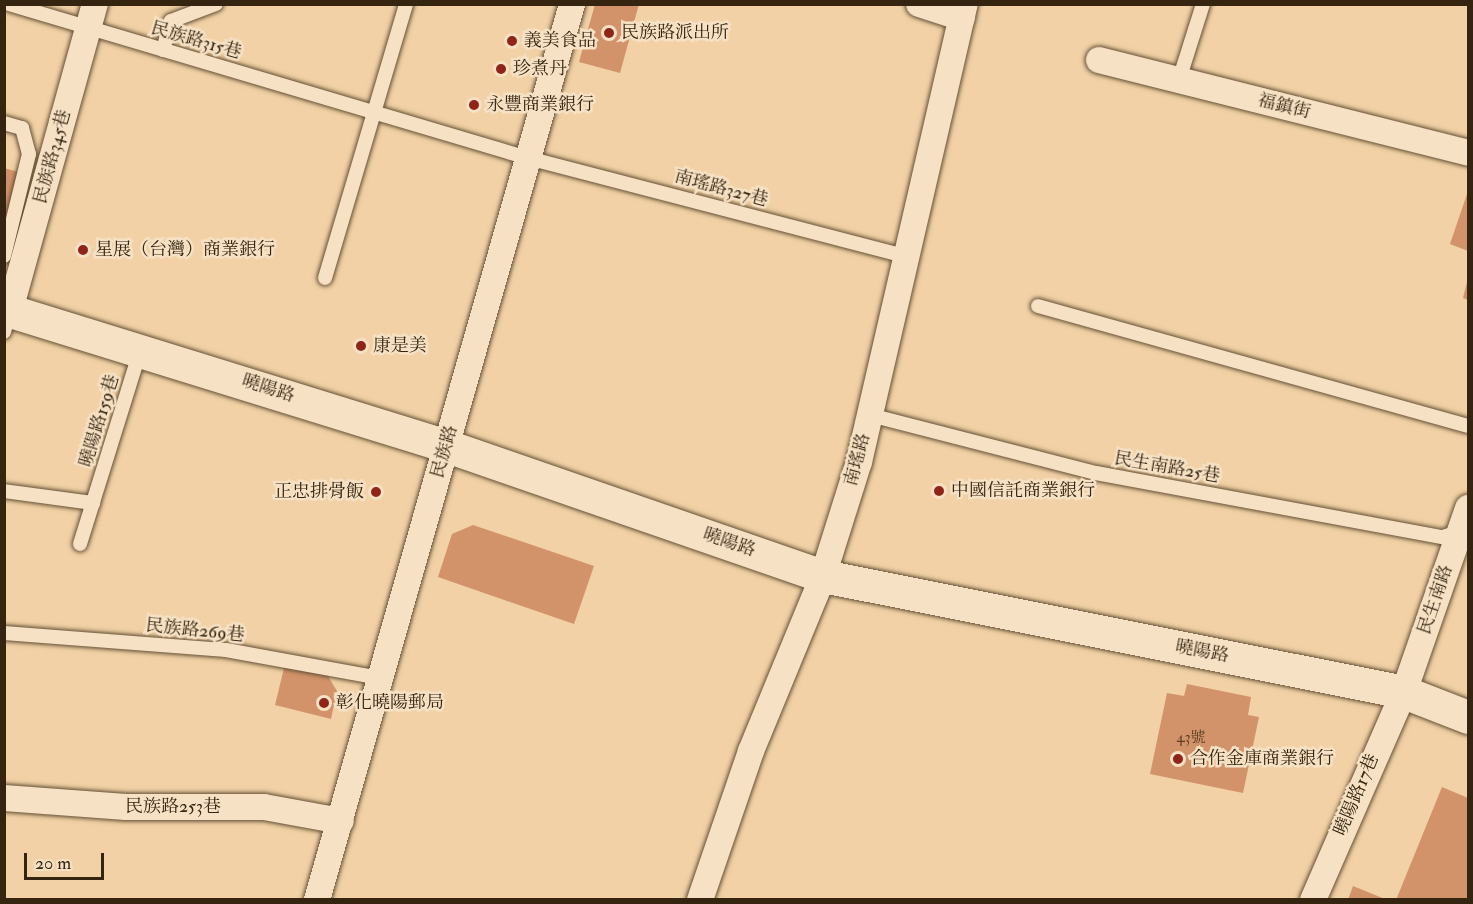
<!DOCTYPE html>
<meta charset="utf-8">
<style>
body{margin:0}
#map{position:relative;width:1473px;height:904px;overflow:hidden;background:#f1d1a5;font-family:"IM FELL Double Pica","Noto Serif TC",serif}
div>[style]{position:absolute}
.building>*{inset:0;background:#d3936a}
.roads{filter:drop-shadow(0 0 2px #645035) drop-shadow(0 0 2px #645035)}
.lane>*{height:14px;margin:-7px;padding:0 7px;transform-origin:7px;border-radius:7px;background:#f6e1c4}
.street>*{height:26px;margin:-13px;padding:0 13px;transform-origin:13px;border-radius:13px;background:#f6e1c4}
.secondary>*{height:33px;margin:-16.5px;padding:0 16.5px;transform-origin:16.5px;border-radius:16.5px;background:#f6e1c4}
.dots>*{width:16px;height:16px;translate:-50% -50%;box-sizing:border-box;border:3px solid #f6e1c4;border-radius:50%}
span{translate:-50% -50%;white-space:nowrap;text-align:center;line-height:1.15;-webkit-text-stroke:5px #f6e1c4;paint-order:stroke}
.number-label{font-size:15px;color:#5c4026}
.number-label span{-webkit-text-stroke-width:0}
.poi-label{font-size:18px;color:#352510}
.left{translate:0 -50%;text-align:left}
.right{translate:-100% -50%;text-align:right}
.street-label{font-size:18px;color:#352510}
.frame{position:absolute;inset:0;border:6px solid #352510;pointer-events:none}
.scale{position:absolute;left:24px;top:853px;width:80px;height:27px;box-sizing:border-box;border:3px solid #352510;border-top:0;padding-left:8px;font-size:18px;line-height:21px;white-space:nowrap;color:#352510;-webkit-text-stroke:4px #f6e1c4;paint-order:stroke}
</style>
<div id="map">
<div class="building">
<i style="clip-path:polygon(595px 4px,639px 4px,620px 73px,579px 62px)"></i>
<i style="clip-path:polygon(4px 168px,22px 173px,4px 226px)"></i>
<i style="clip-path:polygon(1468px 191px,1468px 251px,1450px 244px)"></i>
<i style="clip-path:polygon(1468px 278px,1468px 300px,1463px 298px)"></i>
<i style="clip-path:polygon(473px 525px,594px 566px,574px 624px,438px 577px,452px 534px)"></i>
<i style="clip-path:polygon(285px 664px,326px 673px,337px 691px,331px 719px,275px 705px)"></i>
<i style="clip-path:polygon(1187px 684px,1251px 697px,1248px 715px,1259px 717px,1243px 793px,1150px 774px,1167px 693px,1184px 696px)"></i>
<i style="clip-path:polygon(1442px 787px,1468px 798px,1468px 900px,1396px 900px)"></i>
<i style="clip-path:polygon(1353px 886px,1385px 899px,1385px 900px,1348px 900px)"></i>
</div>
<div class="roads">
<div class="lane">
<i style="left:9px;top:4px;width:541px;rotate:16.53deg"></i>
<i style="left:528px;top:158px;width:390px;rotate:14.6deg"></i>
<i style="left:163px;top:50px;width:30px;rotate:-75deg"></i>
<i style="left:171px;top:21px;width:48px;rotate:-20.7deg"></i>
<i style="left:1179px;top:80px;width:80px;rotate:-72.5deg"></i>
<i style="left:4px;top:123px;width:19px;rotate:16deg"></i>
<i style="left:22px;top:128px;width:27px;rotate:75deg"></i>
<i style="left:29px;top:154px;width:105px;rotate:103.8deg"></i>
<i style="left:325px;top:278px;width:286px;rotate:-73.5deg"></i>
<i style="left:1038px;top:306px;width:446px;rotate:15.6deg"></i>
<i style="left:4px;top:332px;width:23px;rotate:-75deg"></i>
<i style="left:870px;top:415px;width:233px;rotate:14.4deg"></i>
<i style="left:1096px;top:473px;width:353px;rotate:10.5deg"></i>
<i style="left:1443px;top:537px;width:20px;rotate:-18deg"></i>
<i style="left:4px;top:491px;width:90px;rotate:7.7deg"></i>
<i style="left:80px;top:544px;width:202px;rotate:-72.7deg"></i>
<i style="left:4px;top:633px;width:223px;rotate:4.4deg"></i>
<i style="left:226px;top:650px;width:157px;rotate:10.3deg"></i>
</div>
<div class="street">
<i style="left:919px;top:4px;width:45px;rotate:18deg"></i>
<i style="left:1099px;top:60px;width:381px;rotate:14.1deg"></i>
<i style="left:10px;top:310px;width:318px;rotate:-74.5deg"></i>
<i style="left:4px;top:798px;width:122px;rotate:4.2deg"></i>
<i style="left:126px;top:807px;width:138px"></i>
<i style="left:264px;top:807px;width:78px;rotate:10.3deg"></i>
<i style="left:317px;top:900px;width:932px;rotate:-74.11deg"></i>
<i style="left:700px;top:900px;width:157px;rotate:-71.1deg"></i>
<i style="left:751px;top:751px;width:189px;rotate:-67.6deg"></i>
<i style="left:823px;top:576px;width:120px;rotate:-72.5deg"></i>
<i style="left:859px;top:462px;width:470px;rotate:-77deg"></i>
<i style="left:1313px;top:900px;width:227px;rotate:-66.4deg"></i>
<i style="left:1404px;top:692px;width:195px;rotate:-70.8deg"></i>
</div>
<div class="secondary">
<i style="left:4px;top:309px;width:464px;rotate:17.2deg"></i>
<i style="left:447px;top:446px;width:398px;rotate:19.1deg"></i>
<i style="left:823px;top:576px;width:592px;rotate:11.29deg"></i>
<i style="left:1404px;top:692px;width:69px;rotate:21.3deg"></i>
</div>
</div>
<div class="dots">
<i style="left:609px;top:33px;background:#8f2418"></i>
<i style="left:512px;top:41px;background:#8f2418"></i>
<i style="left:501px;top:69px;background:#8f2418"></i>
<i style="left:474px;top:105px;background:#8f2418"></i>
<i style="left:83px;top:250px;background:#8f2418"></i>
<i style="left:361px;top:346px;background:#8f2418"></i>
<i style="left:939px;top:491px;background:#8f2418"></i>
<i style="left:376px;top:492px;background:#8f2418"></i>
<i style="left:324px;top:703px;background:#8f2418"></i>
<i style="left:1178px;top:759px;background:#8f2418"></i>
</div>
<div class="number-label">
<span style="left:1191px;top:738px">43號</span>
</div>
<div class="poi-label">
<span class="left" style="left:621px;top:33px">民族路派出所</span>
<span class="left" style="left:524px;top:41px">義美食品</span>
<span class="left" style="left:513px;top:69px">珍煮丹</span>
<span class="left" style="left:486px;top:105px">永豐商業銀行</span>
<span class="left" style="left:95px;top:250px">星展（台灣）商業銀行</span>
<span class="left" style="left:373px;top:346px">康是美</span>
<span class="left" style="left:951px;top:491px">中國信託商業銀行</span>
<span class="right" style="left:364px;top:492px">正忠排骨飯</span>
<span class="left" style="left:336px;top:703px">彰化曉陽郵局</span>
<span class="left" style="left:1190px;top:759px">合作金庫商業銀行</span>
</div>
<div class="street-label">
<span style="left:196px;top:41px;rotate:16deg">民族路315巷</span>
<span style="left:1284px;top:107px;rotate:14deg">福鎮街</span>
<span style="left:53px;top:157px;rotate:-75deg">民族路345巷</span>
<span style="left:721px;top:189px;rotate:15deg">南瑤路327巷</span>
<span style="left:268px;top:389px;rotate:18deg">曉陽路</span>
<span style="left:100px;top:421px;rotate:-73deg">曉陽路159巷</span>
<span style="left:445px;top:452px;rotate:-74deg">民族路</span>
<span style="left:858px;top:460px;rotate:-75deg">南瑤路</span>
<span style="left:1167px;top:468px;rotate:10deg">民生南路25巷</span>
<span style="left:729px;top:543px;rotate:19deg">曉陽路</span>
<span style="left:1436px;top:600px;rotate:-71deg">民生南路</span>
<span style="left:195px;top:631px;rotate:6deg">民族路269巷</span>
<span style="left:1202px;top:652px;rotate:11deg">曉陽路</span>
<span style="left:1357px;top:795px;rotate:-67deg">曉陽路17巷</span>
<span style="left:173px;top:807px">民族路253巷</span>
</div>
<div class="frame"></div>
<div class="scale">20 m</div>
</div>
